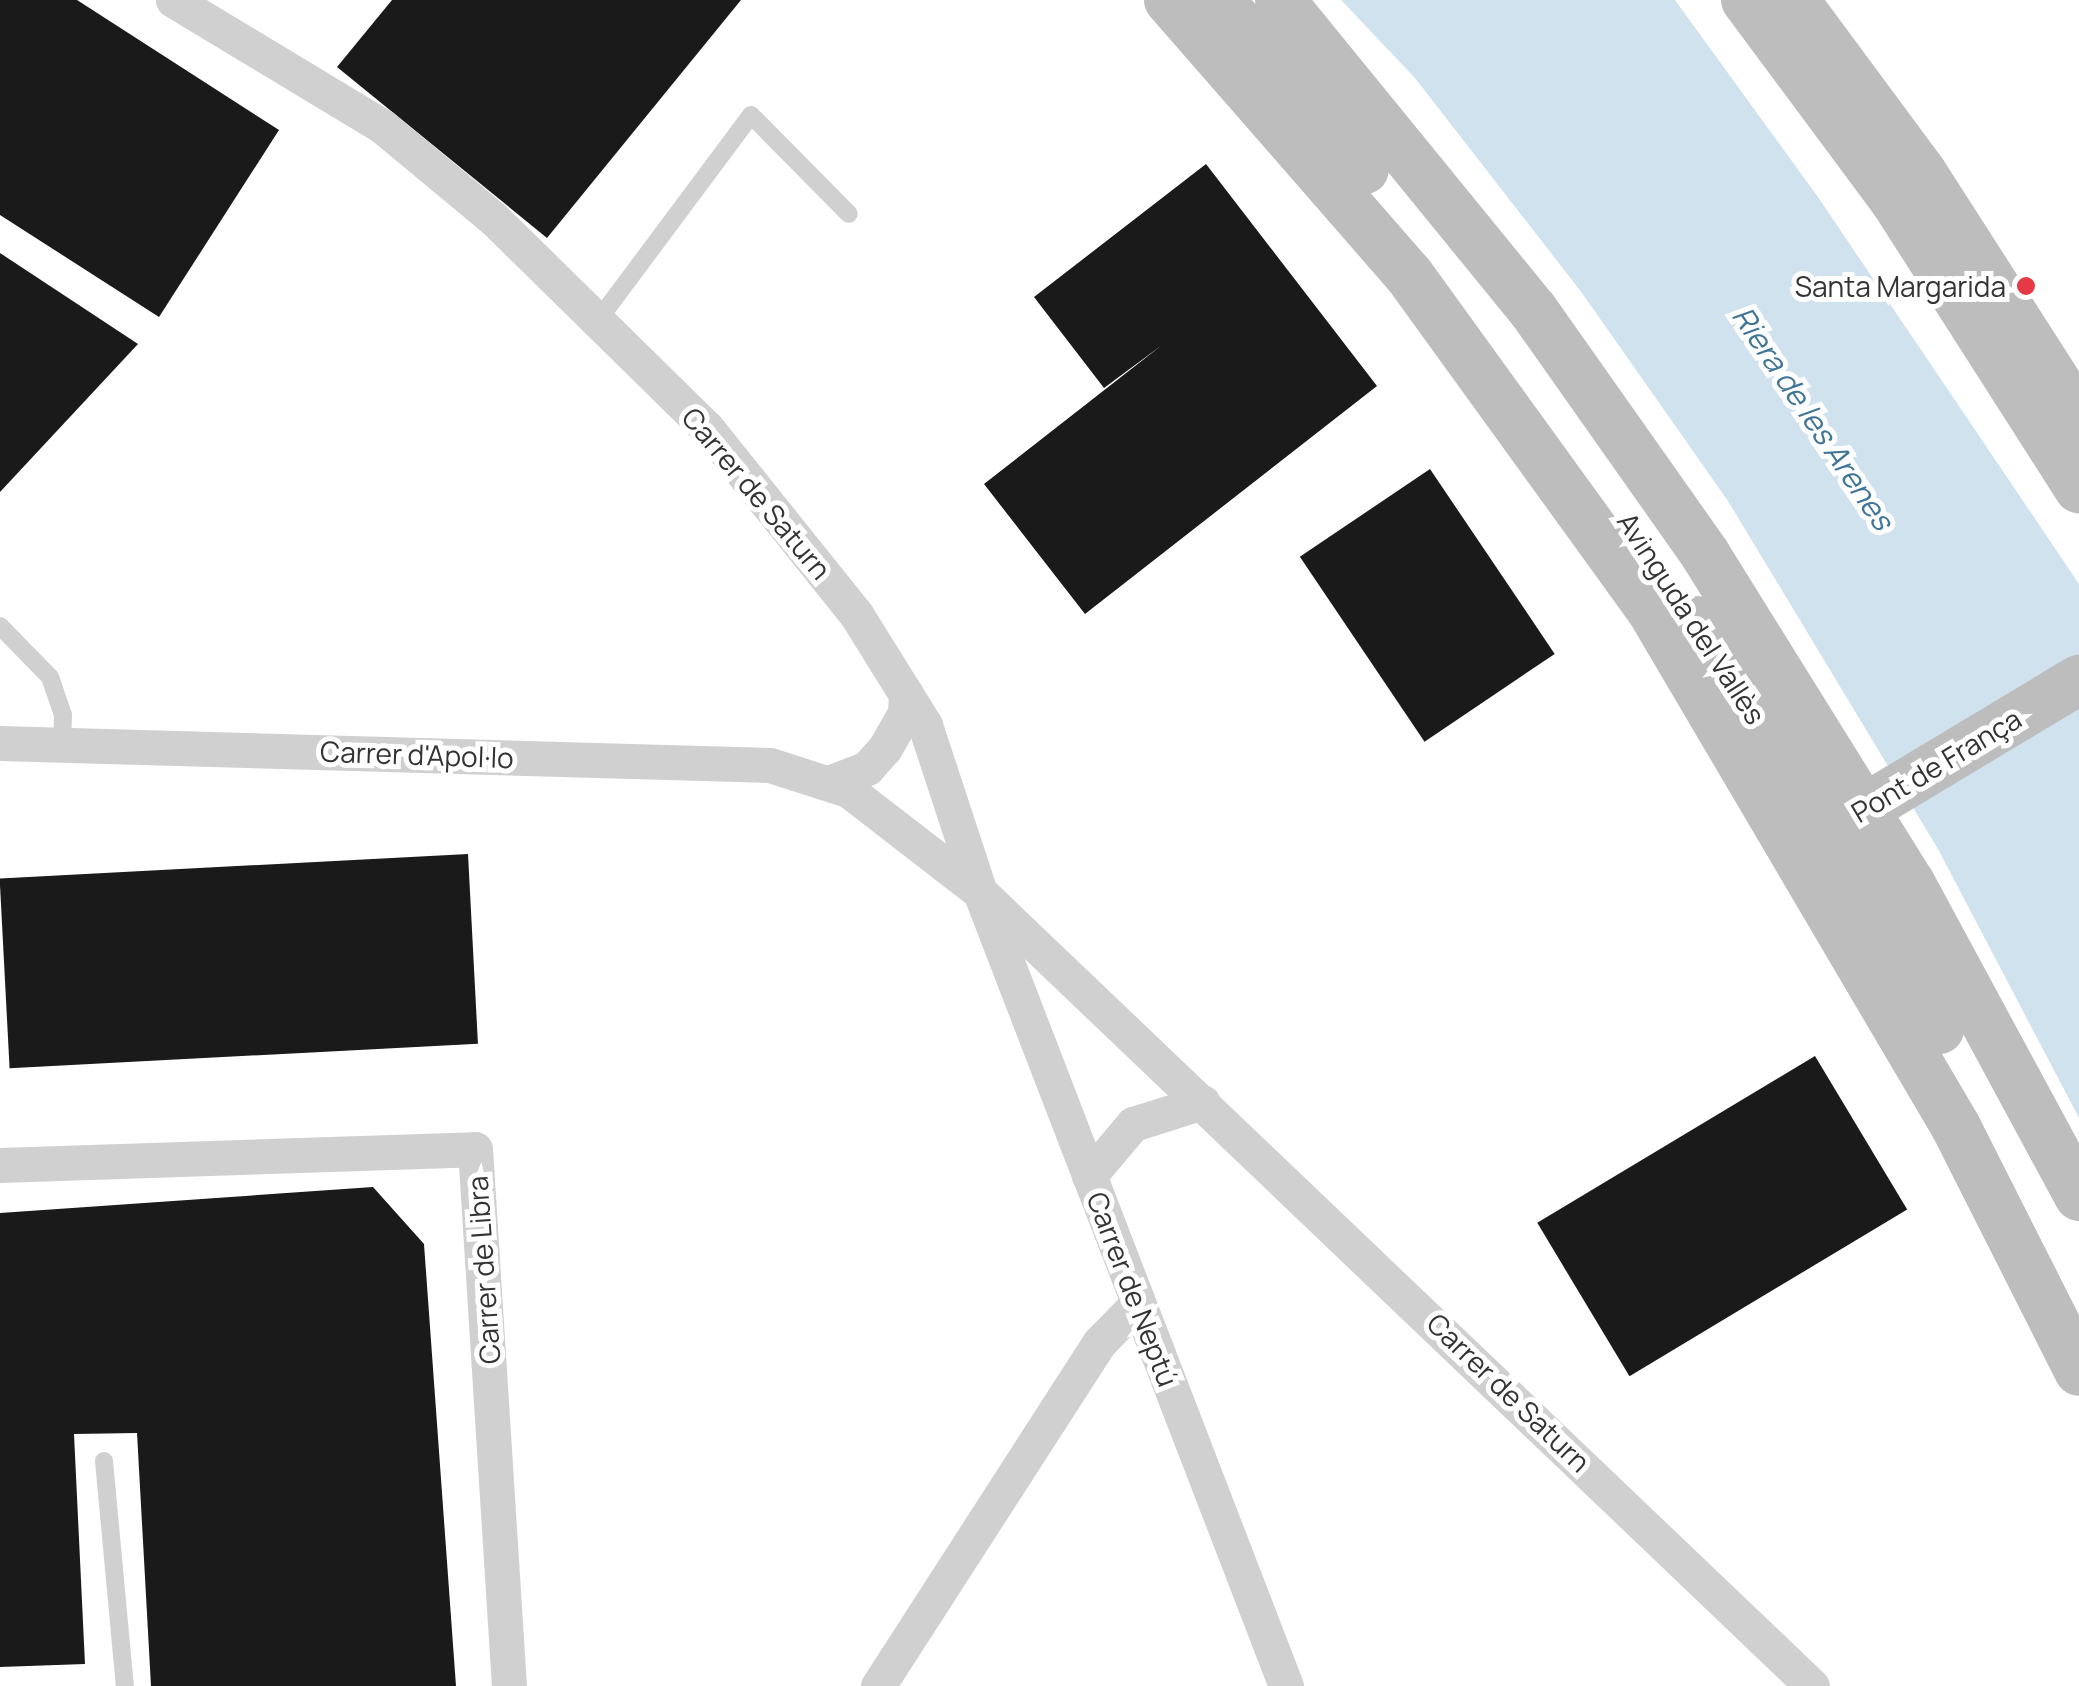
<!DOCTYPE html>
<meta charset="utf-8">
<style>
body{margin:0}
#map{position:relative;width:2079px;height:1686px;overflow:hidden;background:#fff;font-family:Manrope,sans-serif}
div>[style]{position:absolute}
.water>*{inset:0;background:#cfe2ee}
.building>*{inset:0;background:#1a1a1a;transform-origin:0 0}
.lane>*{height:18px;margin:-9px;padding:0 9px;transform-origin:9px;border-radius:9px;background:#d0d0d0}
.street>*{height:35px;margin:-17.5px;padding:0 17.5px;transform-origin:17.5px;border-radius:17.5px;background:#d0d0d0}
.secondary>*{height:50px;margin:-25px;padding:0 25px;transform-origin:25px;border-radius:25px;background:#bdbdbd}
.dots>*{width:28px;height:28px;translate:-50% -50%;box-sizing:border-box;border:5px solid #fff;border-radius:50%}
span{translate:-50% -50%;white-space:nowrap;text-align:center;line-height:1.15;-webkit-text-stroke:10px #fff;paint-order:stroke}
.poi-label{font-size:28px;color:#333}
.right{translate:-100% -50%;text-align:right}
.street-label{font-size:28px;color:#333}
.water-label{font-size:30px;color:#3f7597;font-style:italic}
</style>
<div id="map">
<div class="water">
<i style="clip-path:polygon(1341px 0,1675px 0,1818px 197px,2079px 584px,2079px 1118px,1938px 849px,1728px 501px,1582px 293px,1415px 78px)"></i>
</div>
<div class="building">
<i style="clip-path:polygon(0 0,77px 0,279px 130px,159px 317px,0 215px)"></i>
<i style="clip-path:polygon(392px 0,741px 0,547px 238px,337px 67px)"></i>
<i style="clip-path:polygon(1206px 164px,1377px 386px,1085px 614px,984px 484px,1162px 345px,1104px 388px,1034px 297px)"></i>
<i style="clip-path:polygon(0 253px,138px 344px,0 492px)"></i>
<i style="left:1430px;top:469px;width:223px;height:157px;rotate:56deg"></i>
<i style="left:468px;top:854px;width:190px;height:469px;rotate:87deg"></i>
<i style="left:1815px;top:1056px;width:179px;height:324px;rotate:59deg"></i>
<i style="clip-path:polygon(373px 1187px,424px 1244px,456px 1686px,151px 1686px,137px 1433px,74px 1434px,85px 1664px,0 1667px,0 1213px)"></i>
</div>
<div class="lane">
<i style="left:599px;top:319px;width:254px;rotate:-53.3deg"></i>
<i style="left:751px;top:115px;width:139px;rotate:45.3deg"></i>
<i style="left:0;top:626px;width:71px;rotate:45.6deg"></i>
<i style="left:50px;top:677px;width:40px;rotate:71.1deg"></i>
<i style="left:63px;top:715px;width:29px;rotate:92deg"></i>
<i style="left:104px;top:1461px;width:226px;rotate:84.7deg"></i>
</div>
<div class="street">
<i style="left:173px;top:0;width:244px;rotate:31.1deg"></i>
<i style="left:382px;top:126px;width:144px;rotate:39.7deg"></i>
<i style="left:493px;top:218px;width:298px;rotate:44.5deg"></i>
<i style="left:706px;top:427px;width:240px;rotate:51.3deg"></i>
<i style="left:856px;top:614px;width:131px;rotate:58.1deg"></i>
<i style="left:925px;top:725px;width:176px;rotate:71.8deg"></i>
<i style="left:980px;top:892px;width:851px;rotate:68.92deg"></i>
<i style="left:0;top:743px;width:770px;rotate:1.64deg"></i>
<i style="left:770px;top:765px;width:82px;rotate:17.8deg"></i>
<i style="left:848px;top:790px;width:167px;rotate:37.7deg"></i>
<i style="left:980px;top:892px;width:1150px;rotate:43.66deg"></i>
<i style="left:831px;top:782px;width:39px;rotate:-21deg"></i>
<i style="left:867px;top:768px;width:27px;rotate:-48deg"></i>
<i style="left:885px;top:748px;width:40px;rotate:-60.3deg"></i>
<i style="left:905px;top:713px;width:19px;rotate:-87deg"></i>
<i style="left:0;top:1165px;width:475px;rotate:-1.9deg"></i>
<i style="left:475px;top:1149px;width:538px;rotate:86.38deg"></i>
<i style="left:1089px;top:1176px;width:68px;rotate:-49.8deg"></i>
<i style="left:1133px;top:1124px;width:73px;rotate:-17.4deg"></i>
<i style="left:878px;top:1686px;width:409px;rotate:-57.2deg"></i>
<i style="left:1100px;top:1342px;width:54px;rotate:-45.7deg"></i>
</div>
<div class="secondary">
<i style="left:1169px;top:0;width:365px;rotate:48.9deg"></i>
<i style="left:1409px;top:275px;width:412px;rotate:54.1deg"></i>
<i style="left:1651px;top:609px;width:601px;rotate:59.51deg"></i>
<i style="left:1956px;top:1127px;width:273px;rotate:63.2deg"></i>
<i style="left:1219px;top:0;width:223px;rotate:49.5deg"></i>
<i style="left:1280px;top:0;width:400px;rotate:50.8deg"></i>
<i style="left:1533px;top:310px;width:299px;rotate:54.8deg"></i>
<i style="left:1705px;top:554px;width:388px;rotate:58.1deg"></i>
<i style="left:1910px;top:883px;width:356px;rotate:61.6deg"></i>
<i style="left:1746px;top:0;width:252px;rotate:53.4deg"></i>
<i style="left:1896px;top:202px;width:340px;rotate:57.4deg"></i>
<i style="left:1794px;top:0;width:215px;rotate:53.5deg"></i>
<i style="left:1922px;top:173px;width:291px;rotate:57.3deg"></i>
<i style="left:1696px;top:621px;width:475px;rotate:59.2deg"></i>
<i style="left:1839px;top:824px;width:280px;rotate:-31deg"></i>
</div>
<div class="dots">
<i style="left:2026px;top:286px;background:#e63946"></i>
</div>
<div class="poi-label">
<span class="right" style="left:2006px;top:286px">Santa Margarida</span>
</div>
<div class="street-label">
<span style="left:757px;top:493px;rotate:50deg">Carrer de Saturn</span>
<span style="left:1692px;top:618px;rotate:57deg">Avinguda del Vallès</span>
<span style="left:417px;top:754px;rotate:2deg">Carrer d'Apol·lo</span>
<span style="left:1936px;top:765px;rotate:-31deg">Pont de França</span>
<span style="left:483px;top:1270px;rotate:-94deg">Carrer de Libra</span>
<span style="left:1133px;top:1289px;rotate:69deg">Carrer de Neptú</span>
<span style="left:1509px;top:1392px;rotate:44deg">Carrer de Saturn</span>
</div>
<div class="water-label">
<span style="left:1813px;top:418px;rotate:56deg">Riera de les Arenes</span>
</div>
</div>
